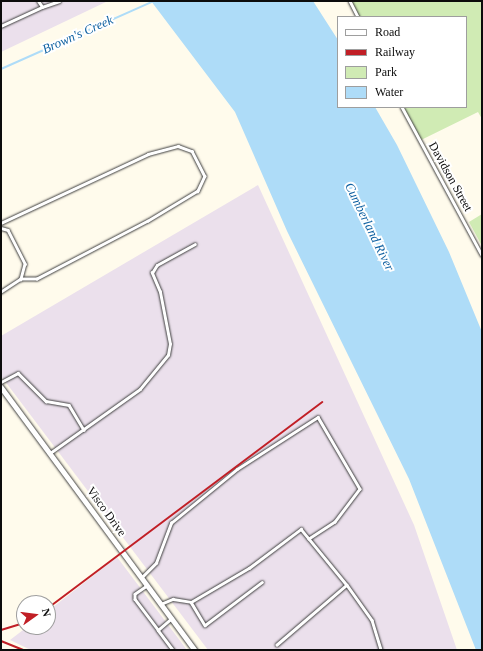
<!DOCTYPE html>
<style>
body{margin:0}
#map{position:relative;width:483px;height:651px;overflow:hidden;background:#fffbec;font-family:"Times New Roman",serif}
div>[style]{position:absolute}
.industrial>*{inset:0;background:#ebe0ec}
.green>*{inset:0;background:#d0ebb4}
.water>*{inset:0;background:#aedcf8}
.stream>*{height:2px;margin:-1px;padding:0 1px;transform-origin:1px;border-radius:1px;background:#aedcf8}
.roads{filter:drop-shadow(0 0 1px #3f3f3f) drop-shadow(0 0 1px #3f3f3f)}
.lane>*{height:2.5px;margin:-1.25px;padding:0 1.25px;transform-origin:1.25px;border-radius:1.25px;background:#fff}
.street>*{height:4.5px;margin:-2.25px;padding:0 2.25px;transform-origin:2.25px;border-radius:2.25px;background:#fff}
.rail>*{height:2px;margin:-1px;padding:0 1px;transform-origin:1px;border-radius:1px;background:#c11f26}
span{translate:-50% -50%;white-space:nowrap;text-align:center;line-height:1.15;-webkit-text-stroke:4px #fff;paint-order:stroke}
.street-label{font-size:12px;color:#0c0c0c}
.water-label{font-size:13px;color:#1162a2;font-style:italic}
.frame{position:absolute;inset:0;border:2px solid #0c0c0c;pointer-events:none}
.legend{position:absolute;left:337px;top:16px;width:130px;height:92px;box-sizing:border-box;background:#fff;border:1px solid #9e9e9e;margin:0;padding:5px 7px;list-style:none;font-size:12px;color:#0c0c0c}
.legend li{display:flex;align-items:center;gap:8px;height:20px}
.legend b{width:20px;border:1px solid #9e9e9e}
.north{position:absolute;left:16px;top:595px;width:40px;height:40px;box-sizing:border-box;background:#fff;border:1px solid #9e9e9e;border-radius:50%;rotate:76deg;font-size:11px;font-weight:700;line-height:16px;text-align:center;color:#0c0c0c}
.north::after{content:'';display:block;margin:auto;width:14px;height:18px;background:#c11f26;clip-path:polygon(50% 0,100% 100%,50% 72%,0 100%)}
</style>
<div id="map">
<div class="industrial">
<i style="clip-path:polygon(1px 1px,108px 1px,1px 52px)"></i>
<i style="clip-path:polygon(258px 185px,414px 525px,457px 650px,208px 650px,1px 376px,1px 336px)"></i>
<i style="clip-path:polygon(117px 557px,187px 650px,31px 650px,10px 640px,27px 627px,48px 627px,48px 611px)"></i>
</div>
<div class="green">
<i style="clip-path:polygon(350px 1px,482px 1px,482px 119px,478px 112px,419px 141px,403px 107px,466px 107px,466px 17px,358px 17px)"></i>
<i style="clip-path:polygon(482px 214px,482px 246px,469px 222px)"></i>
</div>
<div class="water">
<i style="clip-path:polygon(151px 1px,313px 1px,338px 40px,338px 107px,375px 107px,397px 145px,449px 252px,482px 332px,482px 650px,476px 650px,409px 479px,287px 231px,235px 112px)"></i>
</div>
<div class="stream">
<i style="left:1px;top:69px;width:167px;rotate:-24deg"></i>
</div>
<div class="roads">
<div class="lane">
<i style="left:350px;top:1px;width:18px;rotate:63deg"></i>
<i style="left:42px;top:7px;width:18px;rotate:-19deg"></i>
<i style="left:1px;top:26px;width:45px;rotate:-24.9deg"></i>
<i style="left:42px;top:7px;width:7px;rotate:-124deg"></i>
<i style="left:402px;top:107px;width:168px;rotate:61.6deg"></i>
<i style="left:1px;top:223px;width:162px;rotate:-25.1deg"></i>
<i style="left:148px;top:154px;width:31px;rotate:-15deg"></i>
<i style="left:178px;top:146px;width:15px;rotate:20deg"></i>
<i style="left:192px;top:151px;width:28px;rotate:63deg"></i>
<i style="left:205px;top:176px;width:17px;rotate:115deg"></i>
<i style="left:198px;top:191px;width:58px;rotate:149deg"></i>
<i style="left:148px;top:221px;width:125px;rotate:152.4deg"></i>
<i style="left:37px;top:279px;width:16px;rotate:180deg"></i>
<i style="left:1px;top:228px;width:7px;rotate:16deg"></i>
<i style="left:8px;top:230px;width:38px;rotate:63deg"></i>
<i style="left:25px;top:264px;width:16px;rotate:105deg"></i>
<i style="left:21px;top:279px;width:24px;rotate:147deg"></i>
<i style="left:1px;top:382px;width:19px;rotate:-28deg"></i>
<i style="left:18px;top:373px;width:40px;rotate:45deg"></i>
<i style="left:46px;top:401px;width:23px;rotate:10deg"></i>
<i style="left:69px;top:405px;width:29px;rotate:59deg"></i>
<i style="left:50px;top:453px;width:110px;rotate:-35.4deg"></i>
<i style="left:140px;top:389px;width:44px;rotate:-50.5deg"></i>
<i style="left:168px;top:355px;width:11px;rotate:-80deg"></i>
<i style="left:170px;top:344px;width:53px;rotate:-100.9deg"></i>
<i style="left:160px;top:292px;width:21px;rotate:-113deg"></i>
<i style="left:152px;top:273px;width:9px;rotate:-58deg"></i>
<i style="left:157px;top:265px;width:43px;rotate:-28.9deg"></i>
<i style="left:142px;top:577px;width:20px;rotate:-45deg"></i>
<i style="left:156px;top:563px;width:43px;rotate:-69.4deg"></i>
<i style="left:171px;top:523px;width:85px;rotate:-39.3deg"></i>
<i style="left:237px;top:469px;width:96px;rotate:-32.7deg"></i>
<i style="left:318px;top:417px;width:83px;rotate:59.7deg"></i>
<i style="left:360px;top:489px;width:41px;rotate:127.1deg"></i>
<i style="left:335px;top:522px;width:31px;rotate:147deg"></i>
<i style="left:347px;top:585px;width:43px;rotate:54.5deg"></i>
<i style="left:372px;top:620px;width:31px;rotate:73deg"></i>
<i style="left:147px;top:586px;width:14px;rotate:146deg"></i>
<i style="left:135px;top:594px;width:5px;rotate:90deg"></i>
<i style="left:135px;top:599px;width:39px;rotate:53deg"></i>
<i style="left:158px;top:630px;width:18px;rotate:-41deg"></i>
<i style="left:191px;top:602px;width:27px;rotate:59deg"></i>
<i style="left:205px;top:625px;width:71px;rotate:-37deg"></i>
<i style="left:161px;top:604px;width:13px;rotate:-23deg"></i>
<i style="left:173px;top:599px;width:18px;rotate:9deg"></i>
<i style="left:191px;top:602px;width:67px;rotate:-30.4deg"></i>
<i style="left:249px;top:568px;width:65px;rotate:-36.9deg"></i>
<i style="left:301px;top:529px;width:72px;rotate:50.6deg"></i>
<i style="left:347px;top:585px;width:92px;rotate:139.4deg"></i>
<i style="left:158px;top:630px;width:25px;rotate:53deg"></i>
</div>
<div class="street">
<i style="left:1px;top:387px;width:327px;rotate:53.6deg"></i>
</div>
</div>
<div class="rail">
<i style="left:48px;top:608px;width:343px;rotate:-36.9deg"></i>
<i style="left:1px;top:630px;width:24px;rotate:-17deg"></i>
<i style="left:1px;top:641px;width:24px;rotate:22deg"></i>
</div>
<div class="street-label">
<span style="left:450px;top:177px;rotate:61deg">Davidson Street</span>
<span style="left:106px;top:512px;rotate:54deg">Visco Drive</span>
</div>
<div class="water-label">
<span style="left:78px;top:35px;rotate:-24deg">Brown's Creek</span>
<span style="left:369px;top:227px;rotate:64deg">Cumberland River</span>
</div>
<div class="frame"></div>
<ul class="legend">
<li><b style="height:5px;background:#fff"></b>Road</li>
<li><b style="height:5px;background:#c11f26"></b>Railway</li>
<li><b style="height:11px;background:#d0ebb4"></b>Park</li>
<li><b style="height:11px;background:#aedcf8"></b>Water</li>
</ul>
<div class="north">N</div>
</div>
